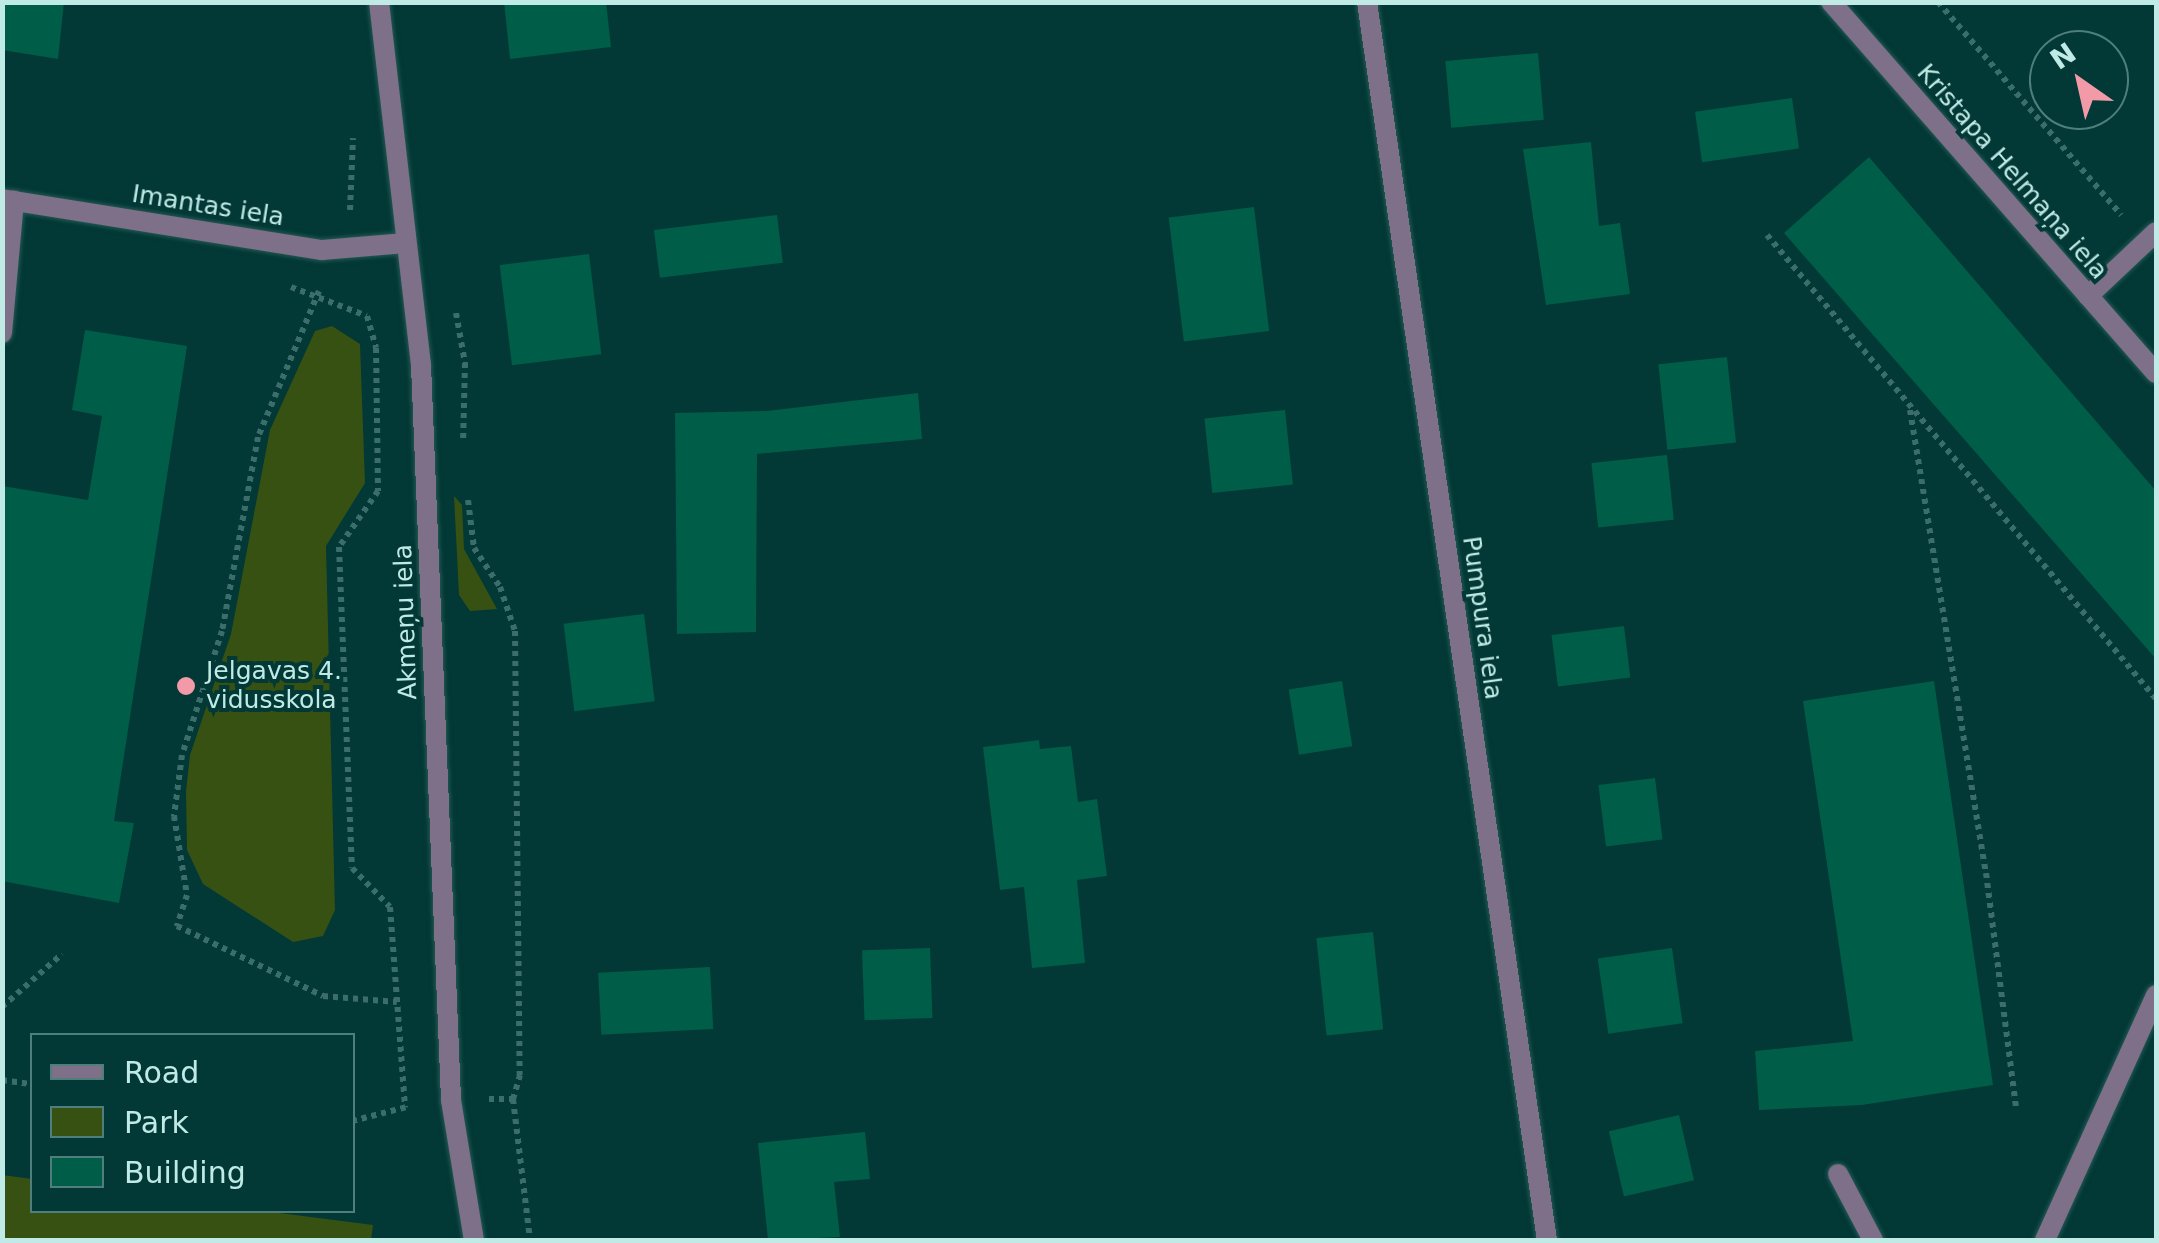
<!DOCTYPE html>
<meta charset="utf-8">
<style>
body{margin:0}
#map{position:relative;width:2159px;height:1243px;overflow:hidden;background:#023835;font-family:"DejaVu Sans",sans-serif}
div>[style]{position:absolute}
.green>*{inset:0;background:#375113}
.building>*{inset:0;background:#005d47;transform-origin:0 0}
.path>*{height:6px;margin-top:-3px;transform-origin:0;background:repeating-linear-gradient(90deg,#3b6d6a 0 5px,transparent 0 10px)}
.roads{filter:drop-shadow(0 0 2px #245855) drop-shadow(0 0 2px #245855)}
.service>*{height:20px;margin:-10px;padding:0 10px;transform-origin:10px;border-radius:10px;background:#7d7088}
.minor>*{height:20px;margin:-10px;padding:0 10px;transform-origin:10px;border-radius:10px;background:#7d7088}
.dots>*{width:28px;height:28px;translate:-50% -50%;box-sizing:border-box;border:5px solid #023835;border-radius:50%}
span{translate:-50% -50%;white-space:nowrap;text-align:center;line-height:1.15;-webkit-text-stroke:8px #023835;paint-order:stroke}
.street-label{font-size:25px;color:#c0eae6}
.poi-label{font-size:25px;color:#c0eae6}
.left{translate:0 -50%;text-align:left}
.frame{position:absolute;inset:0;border:5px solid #c0eae6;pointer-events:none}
.legend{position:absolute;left:30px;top:1033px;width:325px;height:180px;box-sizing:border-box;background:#023835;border:2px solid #4e7f7c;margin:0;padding:12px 18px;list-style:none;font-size:30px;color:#c0eae6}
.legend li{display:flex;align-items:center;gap:20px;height:50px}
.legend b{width:50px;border:2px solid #4e7f7c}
.north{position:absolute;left:2029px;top:30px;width:100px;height:100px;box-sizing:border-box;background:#023835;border:2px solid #4e7f7c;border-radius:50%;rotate:326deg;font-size:28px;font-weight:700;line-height:40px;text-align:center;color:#c0eae6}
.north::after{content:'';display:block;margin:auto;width:35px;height:45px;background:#f39aa8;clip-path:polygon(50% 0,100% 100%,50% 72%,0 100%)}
</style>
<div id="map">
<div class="green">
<i style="clip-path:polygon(332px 326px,360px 344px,365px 483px,326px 546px,335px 910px,323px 936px,293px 942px,203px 884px,187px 850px,186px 791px,190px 755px,231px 634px,270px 430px,315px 331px)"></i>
<i style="clip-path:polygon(454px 496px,462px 505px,464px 549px,497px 609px,470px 611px,459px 595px)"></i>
<i style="clip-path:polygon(2px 1175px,32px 1179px,32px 1210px,264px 1211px,373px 1225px,371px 1240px,3px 1240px)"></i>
</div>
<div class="building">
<i style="clip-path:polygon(2px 2px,64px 2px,58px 59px,2px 50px)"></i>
<i style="clip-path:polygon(504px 2px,606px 2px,611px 47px,510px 59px)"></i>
<i style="left:1538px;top:53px;width:67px;height:93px;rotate:85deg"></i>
<i style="left:1792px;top:98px;width:51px;height:98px;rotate:82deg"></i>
<i style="clip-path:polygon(1591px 142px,1599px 226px,1620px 223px,1630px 294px,1546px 305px,1523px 149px)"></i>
<i style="clip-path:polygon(1869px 157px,2156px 491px,2156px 659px,1784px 233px)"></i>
<i style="left:1254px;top:207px;width:125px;height:86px;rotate:83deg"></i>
<i style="left:777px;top:215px;width:48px;height:124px;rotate:83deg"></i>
<i style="left:589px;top:254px;width:101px;height:90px;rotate:83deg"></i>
<i style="clip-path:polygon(85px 330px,187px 346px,114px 821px,134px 823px,119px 903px,2px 881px,2px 486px,88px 500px,102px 416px,72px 410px)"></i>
<i style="left:1727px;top:357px;width:86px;height:69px;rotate:84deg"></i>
<i style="clip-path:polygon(918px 393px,922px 439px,757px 454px,756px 632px,677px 634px,675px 413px,767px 411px)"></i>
<i style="left:1285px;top:410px;width:75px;height:81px;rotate:84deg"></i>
<i style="left:1667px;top:455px;width:65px;height:76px;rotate:84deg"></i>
<i style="left:644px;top:614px;width:88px;height:81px;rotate:83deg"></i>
<i style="left:1624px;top:626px;width:52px;height:73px;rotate:83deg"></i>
<i style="left:1342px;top:681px;width:66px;height:54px;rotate:81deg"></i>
<i style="clip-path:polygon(1934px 681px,1993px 1085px,1862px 1105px,1759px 1110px,1755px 1051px,1853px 1041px,1803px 701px)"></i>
<i style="clip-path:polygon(1039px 740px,1040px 749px,1071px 746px,1078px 802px,1097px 799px,1107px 876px,1077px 880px,1085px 963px,1032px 968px,1024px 887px,1000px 890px,983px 747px)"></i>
<i style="left:1655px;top:778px;width:62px;height:57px;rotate:83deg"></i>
<i style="left:1373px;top:932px;width:98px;height:57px;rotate:84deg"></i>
<i style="left:930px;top:948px;width:70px;height:68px;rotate:88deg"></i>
<i style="left:1672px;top:948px;width:76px;height:75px;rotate:82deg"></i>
<i style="left:710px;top:967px;width:62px;height:112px;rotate:87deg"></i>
<i style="left:1679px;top:1115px;width:67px;height:72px;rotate:77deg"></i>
<i style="clip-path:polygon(865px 1132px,870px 1179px,834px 1182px,840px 1237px,768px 1240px,758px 1143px)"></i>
</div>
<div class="path">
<i style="left:1938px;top:2px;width:281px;rotate:49.3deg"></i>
<i style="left:350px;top:210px;width:72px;rotate:-87.6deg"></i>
<i style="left:1767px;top:235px;width:605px;rotate:50.02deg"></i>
<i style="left:291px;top:287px;width:81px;rotate:20.9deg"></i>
<i style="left:367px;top:316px;width:33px;rotate:74deg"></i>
<i style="left:376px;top:348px;width:143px;rotate:89.2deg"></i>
<i style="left:378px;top:491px;width:68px;rotate:124.9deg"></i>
<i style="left:339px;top:547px;width:321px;rotate:87.7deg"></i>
<i style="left:352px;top:868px;width:54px;rotate:45.7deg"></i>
<i style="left:390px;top:907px;width:201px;rotate:85.7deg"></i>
<i style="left:319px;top:291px;width:158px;rotate:112.7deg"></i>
<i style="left:258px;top:437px;width:197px;rotate:100.5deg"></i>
<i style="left:222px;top:631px;width:130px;rotate:107.9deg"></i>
<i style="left:182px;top:755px;width:62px;rotate:97.5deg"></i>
<i style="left:174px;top:816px;width:80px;rotate:80.7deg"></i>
<i style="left:187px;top:895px;width:33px;rotate:108deg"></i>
<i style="left:177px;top:926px;width:162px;rotate:25.6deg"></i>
<i style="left:323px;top:996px;width:74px;rotate:4.6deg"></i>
<i style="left:456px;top:313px;width:51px;rotate:79.8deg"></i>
<i style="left:465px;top:363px;width:80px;rotate:91.4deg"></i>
<i style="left:1910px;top:410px;width:469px;rotate:80.7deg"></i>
<i style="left:1986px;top:873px;width:235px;rotate:82.7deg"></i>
<i style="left:468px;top:500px;width:48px;rotate:82.9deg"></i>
<i style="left:474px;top:548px;width:47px;rotate:56.3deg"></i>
<i style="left:500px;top:587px;width:46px;rotate:71.2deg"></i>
<i style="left:515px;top:631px;width:444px;rotate:89.4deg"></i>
<i style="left:520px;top:1075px;width:25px;rotate:106deg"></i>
<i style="left:513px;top:1099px;width:142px;rotate:83.1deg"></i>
<i style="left:2px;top:1007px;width:80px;rotate:-41.5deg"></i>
<i style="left:2px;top:1080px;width:30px;rotate:8deg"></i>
<i style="left:489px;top:1099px;width:24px"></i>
<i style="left:352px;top:1121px;width:57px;rotate:-14.3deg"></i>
</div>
<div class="roads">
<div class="service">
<i style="left:2088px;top:296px;width:93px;rotate:-43.3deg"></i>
<i style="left:2px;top:333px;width:133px;rotate:-84.8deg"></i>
<i style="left:1838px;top:1174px;width:75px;rotate:62.1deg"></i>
<i style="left:2045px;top:1240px;width:269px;rotate:-65.6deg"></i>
</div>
<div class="minor">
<i style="left:379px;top:2px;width:365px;rotate:83.4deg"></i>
<i style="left:421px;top:365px;width:736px;rotate:87.66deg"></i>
<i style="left:451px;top:1100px;width:142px;rotate:80.7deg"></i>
<i style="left:1367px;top:2px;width:1251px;rotate:81.73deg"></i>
<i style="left:1831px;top:2px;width:493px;rotate:48.8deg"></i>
<i style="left:2px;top:199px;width:324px;rotate:9.1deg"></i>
<i style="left:322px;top:250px;width:84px;rotate:-4.8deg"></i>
</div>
</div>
<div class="dots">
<i style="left:186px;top:686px;background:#f39aa8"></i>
</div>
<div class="street-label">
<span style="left:2012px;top:172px;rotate:49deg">Kristapa Helmaņa iela</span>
<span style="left:208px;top:206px;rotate:9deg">Imantas iela</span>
<span style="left:1482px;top:618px;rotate:82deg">Pumpura iela</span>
<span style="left:406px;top:622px;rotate:-92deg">Akmeņu iela</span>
</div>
<div class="poi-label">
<span class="left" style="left:206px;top:686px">Jelgavas 4.<br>vidusskola</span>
</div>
<div class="frame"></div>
<ul class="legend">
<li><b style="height:12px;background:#7d7088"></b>Road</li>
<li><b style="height:28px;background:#375113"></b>Park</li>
<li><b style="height:28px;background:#005d47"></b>Building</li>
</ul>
<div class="north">N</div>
</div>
